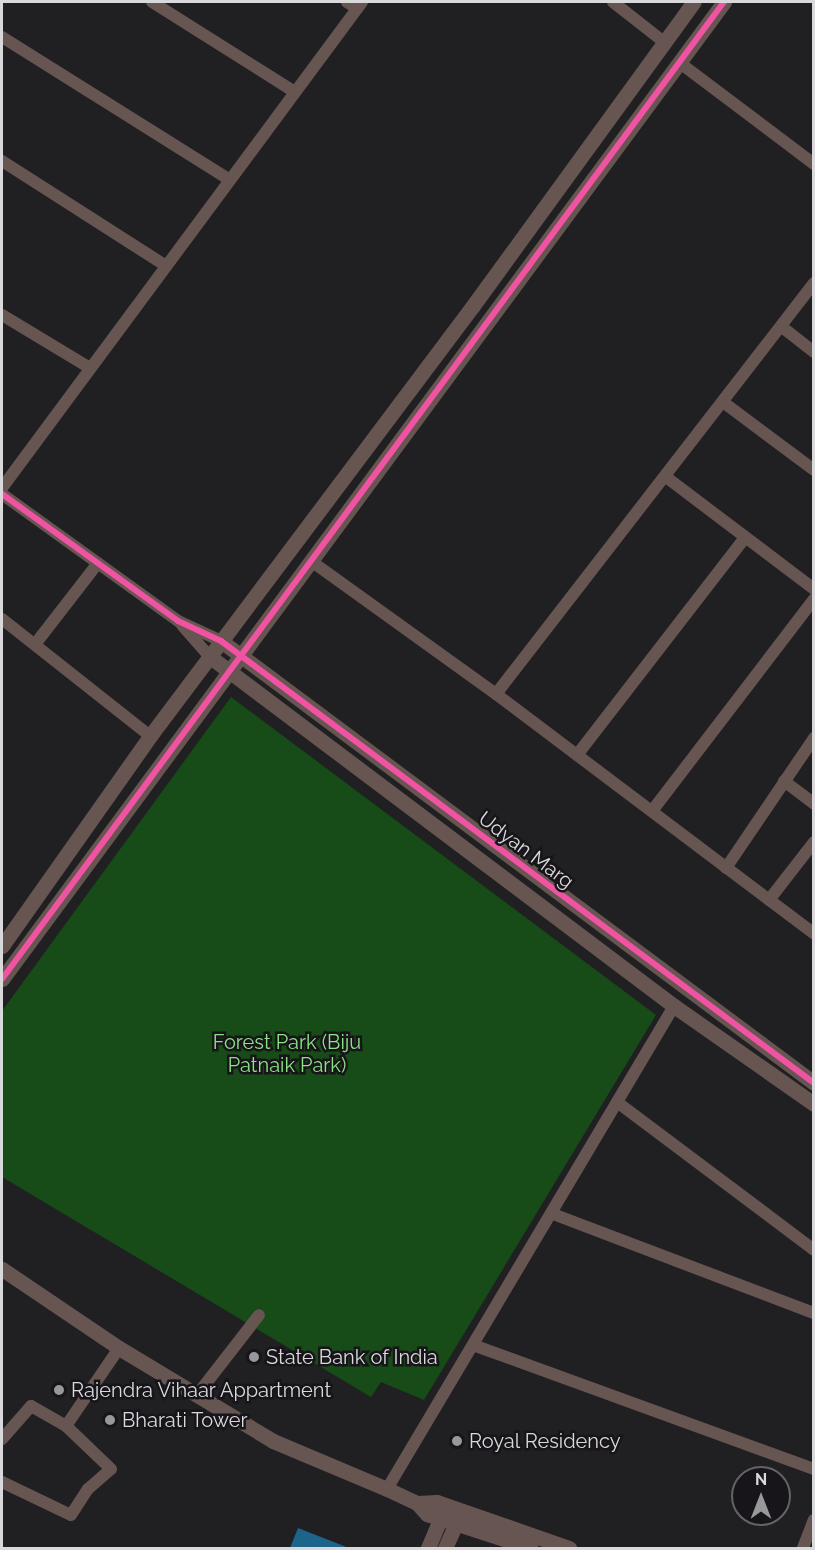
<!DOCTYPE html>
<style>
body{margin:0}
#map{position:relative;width:815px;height:1550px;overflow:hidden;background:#201f22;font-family:Raleway,sans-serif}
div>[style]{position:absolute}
.green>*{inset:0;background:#174b17}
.water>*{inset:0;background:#1d648b}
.minor>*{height:12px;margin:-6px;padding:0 6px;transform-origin:6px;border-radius:6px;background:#675552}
.tertiary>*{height:15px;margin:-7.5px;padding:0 7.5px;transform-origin:7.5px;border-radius:7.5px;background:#675552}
.cycleway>*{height:6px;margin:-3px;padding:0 3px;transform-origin:3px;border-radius:3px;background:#f153a3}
.dots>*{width:16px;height:16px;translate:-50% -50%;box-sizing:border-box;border:3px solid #17151a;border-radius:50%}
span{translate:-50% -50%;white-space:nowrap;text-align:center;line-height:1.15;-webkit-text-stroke:5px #17151a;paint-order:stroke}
.street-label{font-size:20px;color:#d9d8db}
.park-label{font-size:20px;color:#8ae385}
.poi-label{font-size:20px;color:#d9d8db}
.left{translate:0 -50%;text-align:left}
.frame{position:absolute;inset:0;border:3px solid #d9d8db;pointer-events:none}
.north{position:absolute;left:731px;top:1466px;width:60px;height:60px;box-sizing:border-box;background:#17151a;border:2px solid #656367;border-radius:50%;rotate:0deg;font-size:16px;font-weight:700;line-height:24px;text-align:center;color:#d9d8db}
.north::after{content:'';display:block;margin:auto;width:21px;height:27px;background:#98979a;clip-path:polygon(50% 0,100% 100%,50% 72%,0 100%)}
</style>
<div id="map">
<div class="green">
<i style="clip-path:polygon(231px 697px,656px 1015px,424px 1400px,381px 1382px,371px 1397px,2px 1177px,2px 1011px)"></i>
</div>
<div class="water">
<i style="clip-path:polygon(298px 1528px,349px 1548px,290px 1548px)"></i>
</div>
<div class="minor">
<i style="left:152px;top:2px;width:169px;rotate:32.2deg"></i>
<i style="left:347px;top:2px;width:12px;rotate:31deg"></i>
<i style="left:613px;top:2px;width:65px;rotate:38.1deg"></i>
<i style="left:2px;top:37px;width:269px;rotate:32.1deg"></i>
<i style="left:680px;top:63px;width:168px;rotate:37deg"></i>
<i style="left:2px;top:161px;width:195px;rotate:32.6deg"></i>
<i style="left:2px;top:315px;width:103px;rotate:31.1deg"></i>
<i style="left:782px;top:327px;width:41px;rotate:38deg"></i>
<i style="left:723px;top:402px;width:114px;rotate:36.8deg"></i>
<i style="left:666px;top:477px;width:186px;rotate:37.1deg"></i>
<i style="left:2px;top:488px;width:605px;rotate:-53.47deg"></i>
<i style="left:2px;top:494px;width:217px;rotate:35.8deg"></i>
<i style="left:178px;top:621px;width:47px;rotate:24.9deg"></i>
<i style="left:311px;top:561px;width:228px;rotate:35.7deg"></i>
<i style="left:496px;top:694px;width:398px;rotate:37deg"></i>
<i style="left:2px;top:619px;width:189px;rotate:38.3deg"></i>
<i style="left:182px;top:625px;width:41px;rotate:48.9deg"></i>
<i style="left:36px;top:643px;width:101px;rotate:-52.2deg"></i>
<i style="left:496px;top:694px;width:520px;rotate:-52.27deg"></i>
<i style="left:577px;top:755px;width:273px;rotate:-52.3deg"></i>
<i style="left:784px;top:781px;width:38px;rotate:37deg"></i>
<i style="left:652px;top:811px;width:267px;rotate:-52.6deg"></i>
<i style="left:726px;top:868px;width:157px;rotate:-55.9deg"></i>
<i style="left:769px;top:900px;width:73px;rotate:-52.2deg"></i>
<i style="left:617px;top:1102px;width:246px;rotate:36.9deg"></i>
<i style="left:553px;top:1214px;width:279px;rotate:20.8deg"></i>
<i style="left:473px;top:1345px;width:363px;rotate:20deg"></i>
<i style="left:197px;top:1395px;width:101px;rotate:-52.2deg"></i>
<i style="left:2px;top:1439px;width:44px;rotate:-48.7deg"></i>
<i style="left:31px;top:1406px;width:40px;rotate:29.7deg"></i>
<i style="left:66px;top:1426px;width:94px;rotate:-55.8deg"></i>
<i style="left:2px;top:1482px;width:76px;rotate:25.6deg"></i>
<i style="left:71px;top:1515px;width:31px;rotate:-57deg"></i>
<i style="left:88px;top:1489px;width:30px;rotate:-41deg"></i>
<i style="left:111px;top:1469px;width:62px;rotate:-136.3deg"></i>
<i style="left:387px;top:1489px;width:562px;rotate:-59.28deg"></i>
<i style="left:803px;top:1548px;width:30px;rotate:-69deg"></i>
</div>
<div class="tertiary">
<i style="left:221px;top:641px;width:740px;rotate:36.7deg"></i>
<i style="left:209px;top:656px;width:582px;rotate:36.97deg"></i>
<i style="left:674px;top:1006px;width:171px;rotate:35deg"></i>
<i style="left:2px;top:946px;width:257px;rotate:-54.8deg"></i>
<i style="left:150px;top:736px;width:536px;rotate:-53.11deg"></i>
<i style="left:472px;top:307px;width:377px;rotate:-54deg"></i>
<i style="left:2px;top:979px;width:1215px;rotate:-53.54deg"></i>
<i style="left:2px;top:1269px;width:141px;rotate:34deg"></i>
<i style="left:119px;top:1348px;width:180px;rotate:31.1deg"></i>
<i style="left:273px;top:1441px;width:124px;rotate:22.8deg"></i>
<i style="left:387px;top:1489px;width:33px;rotate:25deg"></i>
<i style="left:417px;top:1503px;width:15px;rotate:48deg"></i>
<i style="left:427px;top:1514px;width:109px;rotate:18.1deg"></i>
<i style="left:417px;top:1503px;width:20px;rotate:-3deg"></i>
<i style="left:437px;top:1502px;width:140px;rotate:19.2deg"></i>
<i style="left:428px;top:1548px;width:41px;rotate:-67.2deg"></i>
<i style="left:445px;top:1548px;width:34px;rotate:-66deg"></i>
</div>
<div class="cycleway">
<i style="left:2px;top:494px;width:217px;rotate:35.8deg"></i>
<i style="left:178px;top:621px;width:47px;rotate:24.9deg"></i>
<i style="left:221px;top:641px;width:740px;rotate:36.7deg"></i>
<i style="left:2px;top:979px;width:1215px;rotate:-53.54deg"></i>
</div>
<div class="dots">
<i style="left:254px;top:1357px;background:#98979a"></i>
<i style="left:59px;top:1390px;background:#98979a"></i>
<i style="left:110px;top:1420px;background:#98979a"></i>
<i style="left:457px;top:1441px;background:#98979a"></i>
</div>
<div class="street-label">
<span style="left:526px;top:850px;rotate:37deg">Udyan Marg</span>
</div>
<div class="park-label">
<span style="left:287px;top:1054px">Forest Park (Biju<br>Patnaik Park)</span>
</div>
<div class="poi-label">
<span class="left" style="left:266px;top:1357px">State Bank of India</span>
<span class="left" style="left:71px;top:1390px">Rajendra Vihaar Appartment</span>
<span class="left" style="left:122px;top:1420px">Bharati Tower</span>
<span class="left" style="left:469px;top:1441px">Royal Residency</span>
</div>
<div class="frame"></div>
<div class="north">N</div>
</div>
